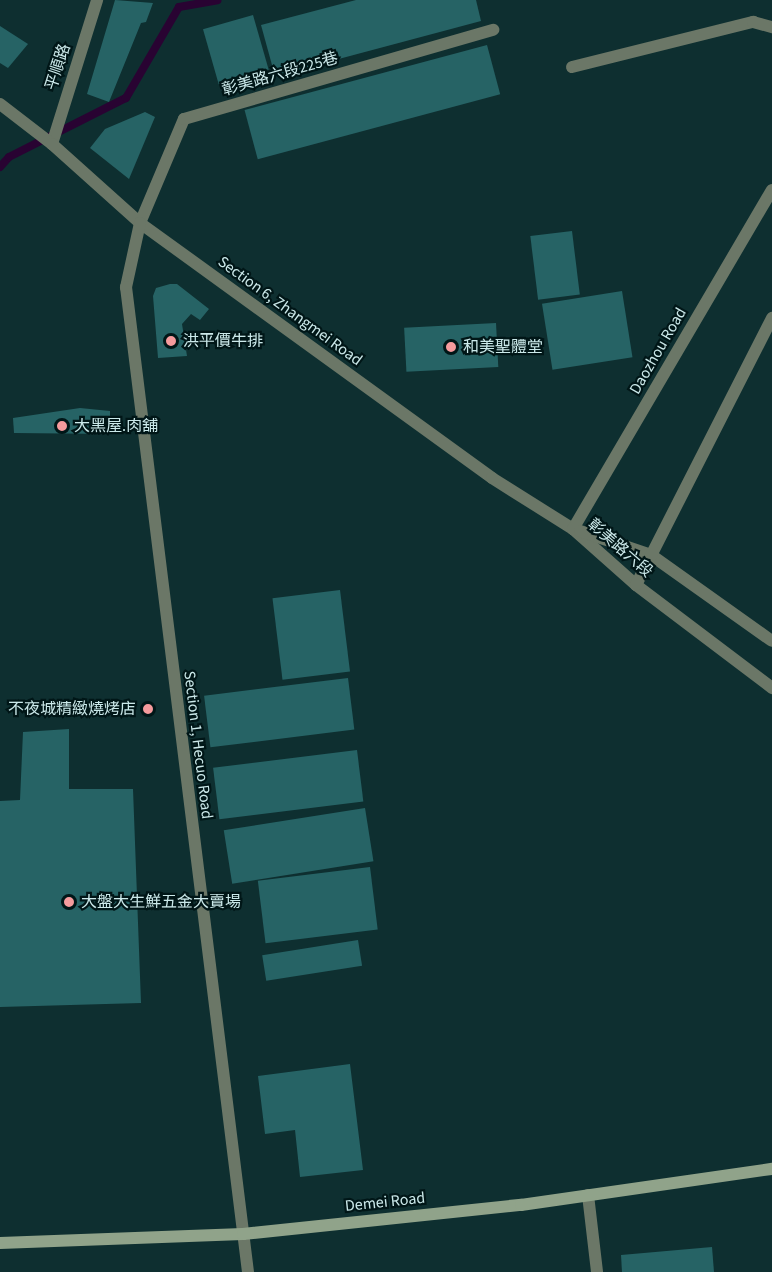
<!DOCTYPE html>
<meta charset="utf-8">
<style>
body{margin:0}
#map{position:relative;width:772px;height:1272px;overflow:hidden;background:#0e2f30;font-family:"Source Sans 3","Noto Sans TC",sans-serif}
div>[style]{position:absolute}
.stream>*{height:8px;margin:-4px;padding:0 4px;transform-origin:4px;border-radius:4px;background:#290332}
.building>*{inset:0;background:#266365;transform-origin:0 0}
.service>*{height:12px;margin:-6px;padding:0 6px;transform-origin:6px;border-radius:6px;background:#6b7767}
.minor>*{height:12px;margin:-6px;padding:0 6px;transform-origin:6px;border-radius:6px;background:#6b7767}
.tertiary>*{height:12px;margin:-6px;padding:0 6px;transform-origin:6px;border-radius:6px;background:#6b7767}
.secondary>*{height:12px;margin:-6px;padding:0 6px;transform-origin:6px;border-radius:6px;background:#90a38a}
.dots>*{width:16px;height:16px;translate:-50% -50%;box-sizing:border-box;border:3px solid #001617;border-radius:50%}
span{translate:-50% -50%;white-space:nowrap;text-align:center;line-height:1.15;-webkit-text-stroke:4.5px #001617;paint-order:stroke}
.street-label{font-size:16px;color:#cbe9ea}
.poi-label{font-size:16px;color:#cbe9ea}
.left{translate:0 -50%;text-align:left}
.right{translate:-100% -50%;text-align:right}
</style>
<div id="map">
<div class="stream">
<i style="left:0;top:167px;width:13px;rotate:-48deg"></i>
<i style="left:9px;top:157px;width:131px;rotate:-26.8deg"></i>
<i style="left:126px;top:98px;width:105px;rotate:-59.8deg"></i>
<i style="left:179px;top:7px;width:39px;rotate:-10deg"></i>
</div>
<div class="building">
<i style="clip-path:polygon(115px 0,153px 3px,146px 22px,141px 23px,109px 102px,87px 94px)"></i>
<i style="clip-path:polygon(356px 0,476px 0,481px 21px,275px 76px,261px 25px)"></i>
<i style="left:253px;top:15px;width:57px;height:52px;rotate:74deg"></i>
<i style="clip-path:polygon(0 26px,28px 44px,8px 68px,0 63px)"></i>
<i style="left:487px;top:45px;width:51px;height:251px;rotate:75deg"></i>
<i style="clip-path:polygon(145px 112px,155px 117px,129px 179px,90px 148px,105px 129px)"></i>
<i style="left:572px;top:231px;width:64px;height:42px;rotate:83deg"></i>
<i style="clip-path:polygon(170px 284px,177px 284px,209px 309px,200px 320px,191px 314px,182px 324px,187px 356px,158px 358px,153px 296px,156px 288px)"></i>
<i style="left:622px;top:291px;width:67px;height:81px;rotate:81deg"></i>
<i style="left:496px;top:323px;width:44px;height:92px;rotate:87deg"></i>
<i style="clip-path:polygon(80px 408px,110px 411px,110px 434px,14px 433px,13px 418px)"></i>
<i style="left:340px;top:590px;width:82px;height:68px;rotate:83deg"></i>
<i style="left:348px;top:678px;width:52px;height:145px;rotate:83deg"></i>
<i style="clip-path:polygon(69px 729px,69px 789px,133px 789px,141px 1003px,0 1007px,0 801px,20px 800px,23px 732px)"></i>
<i style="left:357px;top:750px;width:52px;height:145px;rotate:83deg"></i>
<i style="left:365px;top:808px;width:54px;height:143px;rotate:81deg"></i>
<i style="left:370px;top:867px;width:63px;height:113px;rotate:83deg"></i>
<i style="left:358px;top:940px;width:26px;height:97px;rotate:81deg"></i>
<i style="clip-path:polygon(350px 1064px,363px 1170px,300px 1177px,295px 1130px,265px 1134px,258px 1076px)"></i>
<i style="clip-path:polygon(712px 1247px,714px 1272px,622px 1272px,621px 1255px)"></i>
</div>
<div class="service">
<i style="left:572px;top:67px;width:187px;rotate:-14deg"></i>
<i style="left:753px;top:22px;width:20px;rotate:15deg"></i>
<i style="left:140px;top:223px;width:113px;rotate:-67.1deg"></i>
<i style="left:184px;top:119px;width:322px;rotate:-16.1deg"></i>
</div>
<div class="minor">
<i style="left:52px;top:144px;width:151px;rotate:-72.6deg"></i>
<i style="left:588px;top:1195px;width:78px;rotate:83.3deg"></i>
</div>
<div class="tertiary">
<i style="left:0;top:104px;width:66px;rotate:37.6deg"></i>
<i style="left:52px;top:144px;width:118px;rotate:41.9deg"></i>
<i style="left:140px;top:223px;width:435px;rotate:35.9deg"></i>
<i style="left:492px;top:478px;width:96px;rotate:32.2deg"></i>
<i style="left:573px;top:529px;width:84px;rotate:41.6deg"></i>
<i style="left:636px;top:585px;width:171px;rotate:37.1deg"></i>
<i style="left:140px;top:223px;width:66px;rotate:102.3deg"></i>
<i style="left:126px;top:287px;width:993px;rotate:82.94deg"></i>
<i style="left:573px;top:529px;width:393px;rotate:-59.6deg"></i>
<i style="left:580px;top:531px;width:75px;rotate:18.7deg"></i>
<i style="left:651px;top:555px;width:148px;rotate:35.4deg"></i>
<i style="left:636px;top:585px;width:300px;rotate:-63deg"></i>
</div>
<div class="secondary">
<i style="left:0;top:1243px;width:243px;rotate:-2.1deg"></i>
<i style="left:243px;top:1234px;width:280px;rotate:-6deg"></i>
<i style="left:521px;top:1205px;width:254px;rotate:-8.2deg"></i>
</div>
<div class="dots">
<i style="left:171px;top:341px;background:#f59b9d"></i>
<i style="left:451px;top:347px;background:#f59b9d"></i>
<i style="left:62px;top:426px;background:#f59b9d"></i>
<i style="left:148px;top:709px;background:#f59b9d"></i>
<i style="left:69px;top:902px;background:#f59b9d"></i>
</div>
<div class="street-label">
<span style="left:58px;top:67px;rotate:-72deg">平順路</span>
<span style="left:280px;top:74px;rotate:-16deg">彰美路六段225巷</span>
<span style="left:290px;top:311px;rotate:36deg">Section 6, Zhangmei Road</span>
<span style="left:658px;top:351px;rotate:-60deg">Daozhou Road</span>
<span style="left:620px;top:548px;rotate:41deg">彰美路六段</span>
<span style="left:198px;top:745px;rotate:83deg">Section 1, Hecuo Road</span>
<span style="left:385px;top:1202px;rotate:-6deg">Demei Road</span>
</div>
<div class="poi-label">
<span class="left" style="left:183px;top:341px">洪平價牛排</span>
<span class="left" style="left:463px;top:347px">和美聖體堂</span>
<span class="left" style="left:74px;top:426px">大黑屋.肉舖</span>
<span class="right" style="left:136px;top:709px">不夜城精緻燒烤店</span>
<span class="left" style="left:81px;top:902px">大盤大生鮮五金大賣場</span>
</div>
</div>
